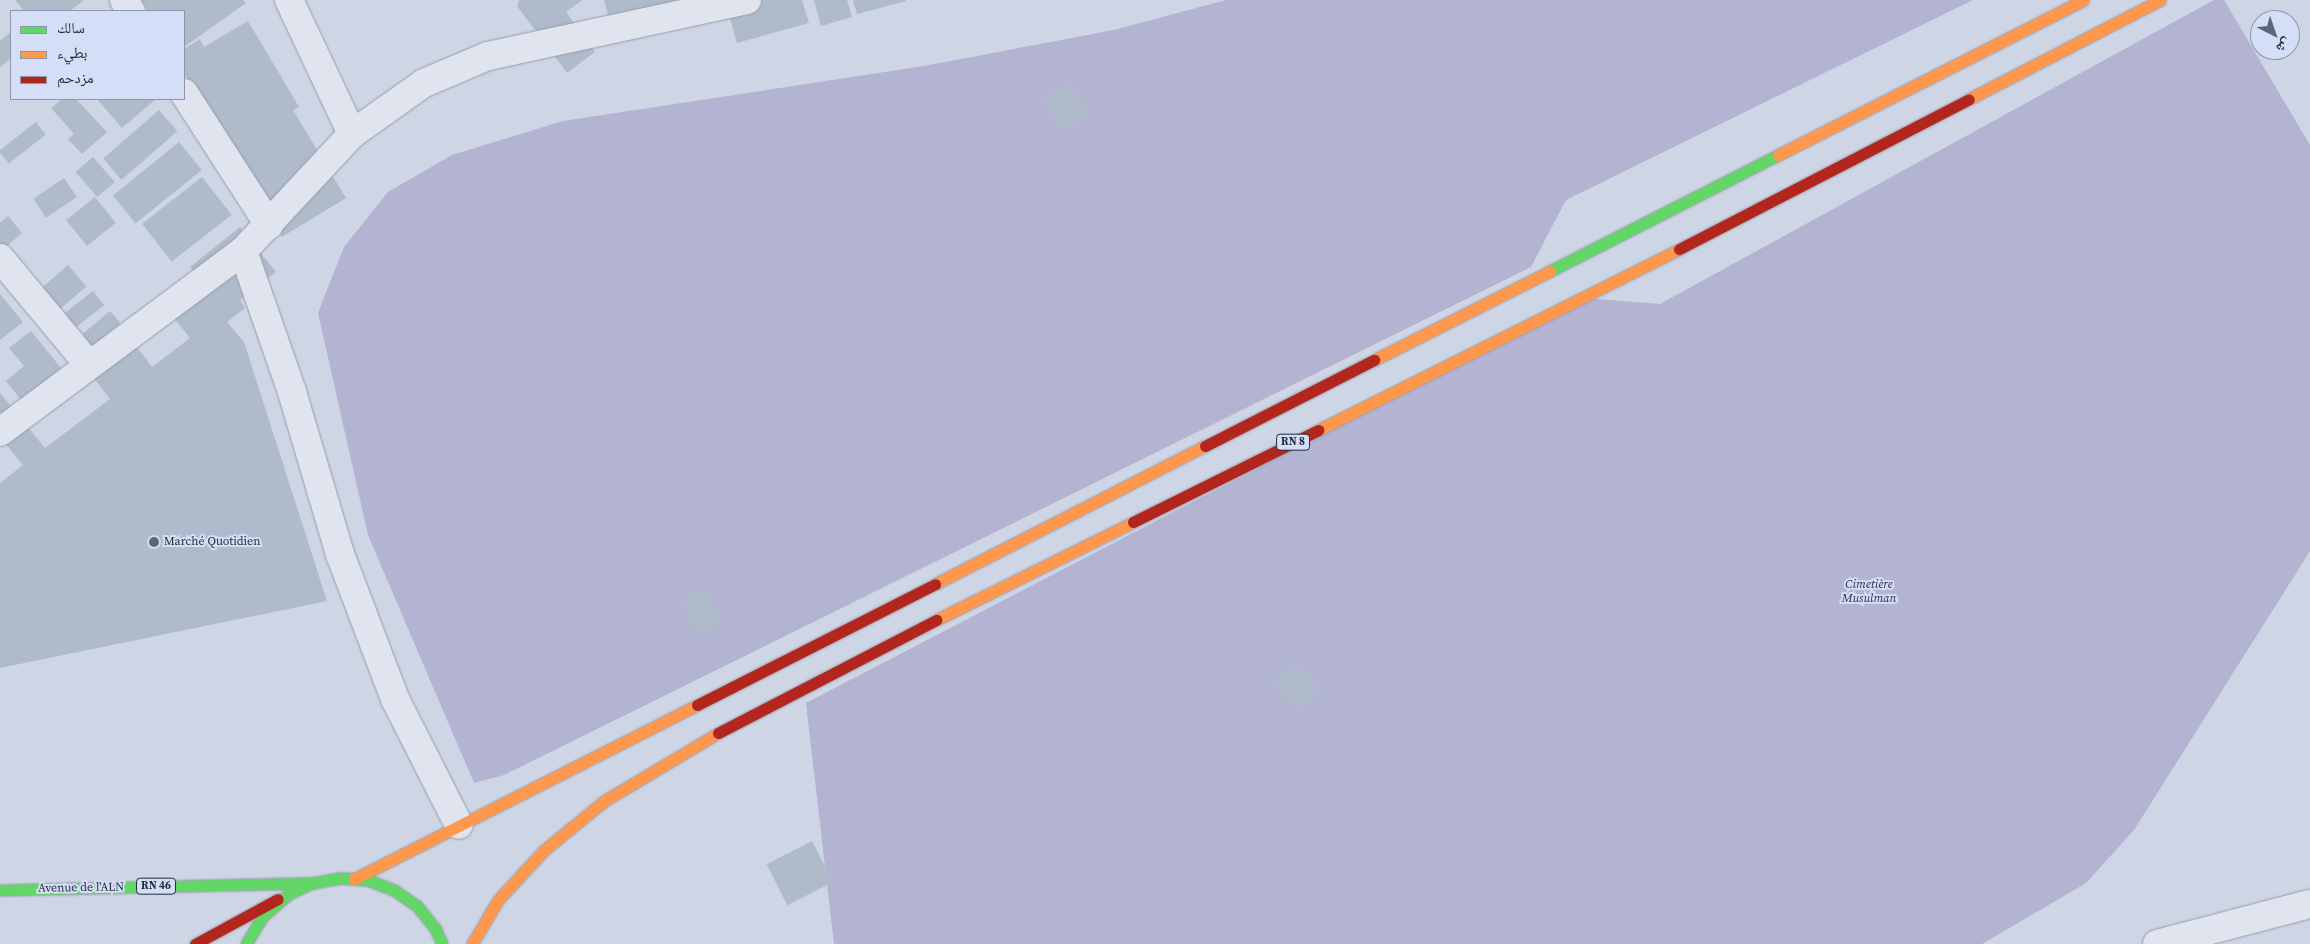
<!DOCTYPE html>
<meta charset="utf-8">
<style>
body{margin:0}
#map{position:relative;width:2310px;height:944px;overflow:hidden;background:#ced5e5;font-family:"Source Serif 4","Noto Naskh Arabic",serif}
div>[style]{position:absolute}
.cemetery>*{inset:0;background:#b3b3d2}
.building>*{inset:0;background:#afbbca;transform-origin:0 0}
.roads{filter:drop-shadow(0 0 1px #979eaa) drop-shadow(0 0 1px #979eaa)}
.street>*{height:28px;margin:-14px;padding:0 14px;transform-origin:14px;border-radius:14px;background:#e0e4ee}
.fast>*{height:11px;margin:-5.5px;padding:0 5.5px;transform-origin:5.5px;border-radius:5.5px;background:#63d668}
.slow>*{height:11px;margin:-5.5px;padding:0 5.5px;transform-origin:5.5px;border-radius:5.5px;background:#ff974d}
.jam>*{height:11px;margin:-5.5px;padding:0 5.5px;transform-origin:5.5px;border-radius:5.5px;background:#b3261e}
.dots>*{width:14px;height:14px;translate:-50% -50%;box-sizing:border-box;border:2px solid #d4def6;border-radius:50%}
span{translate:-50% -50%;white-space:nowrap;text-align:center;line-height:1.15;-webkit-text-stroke:4px #d4def6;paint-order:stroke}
.shield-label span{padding:1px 4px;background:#d4def6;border:1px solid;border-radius:4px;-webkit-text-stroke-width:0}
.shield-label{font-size:11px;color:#1e2c3a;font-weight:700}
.poi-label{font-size:12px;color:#1e2c3a}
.left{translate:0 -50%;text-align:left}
.park-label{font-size:12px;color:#322557;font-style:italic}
.street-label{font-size:12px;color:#1e2c3a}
.legend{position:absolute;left:10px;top:10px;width:175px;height:90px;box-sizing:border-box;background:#d4def6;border:1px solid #8b97ab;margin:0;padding:6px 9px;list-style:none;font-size:15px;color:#1e2c3a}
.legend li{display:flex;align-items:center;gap:10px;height:25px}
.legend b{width:25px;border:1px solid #8b97ab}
.north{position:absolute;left:2250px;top:10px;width:50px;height:50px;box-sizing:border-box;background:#d4def6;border:1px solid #8b97ab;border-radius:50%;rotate:139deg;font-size:14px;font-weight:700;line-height:20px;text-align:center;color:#1e2c3a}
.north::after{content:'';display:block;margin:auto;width:18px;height:22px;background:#5c6776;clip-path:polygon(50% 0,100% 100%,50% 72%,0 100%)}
</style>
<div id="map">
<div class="cemetery">
<i style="clip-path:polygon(1226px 0,1973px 0,1566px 200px,1531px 267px,504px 775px,474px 783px,368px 535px,318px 313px,344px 247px,388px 192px,452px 155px,563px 121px,924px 66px,1114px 30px)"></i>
<i style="clip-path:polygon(2214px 0,2224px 0,2310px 145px,2310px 551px,2134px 830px,2086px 883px,1982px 944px,834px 944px,806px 703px,1585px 298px,1660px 304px)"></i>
</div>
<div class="building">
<i style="clip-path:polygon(15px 0,84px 0,70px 11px,24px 11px)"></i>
<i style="clip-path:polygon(140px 0,243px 0,246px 3px,184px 47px,184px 11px,148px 11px)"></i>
<i style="clip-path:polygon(519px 0,582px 0,566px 12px,595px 52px,567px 73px,517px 6px)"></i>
<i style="clip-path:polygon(604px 0,684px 0,610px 23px)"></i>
<i style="clip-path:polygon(725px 0,802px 0,809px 23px,737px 43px)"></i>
<i style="clip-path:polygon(814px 0,847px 0,852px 17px,821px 26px)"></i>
<i style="clip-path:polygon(853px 0,906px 0,906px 1px,857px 14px)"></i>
<i style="clip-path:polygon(248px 21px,299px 107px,293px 110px,346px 198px,282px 237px,184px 73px,184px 49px,200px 39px,204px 47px)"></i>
<i style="clip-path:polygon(11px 32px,11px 58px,0 67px,0 41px)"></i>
<i style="left:1069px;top:81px;width:39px;height:35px;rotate:55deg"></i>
<i style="clip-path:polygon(62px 99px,76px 99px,107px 132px,82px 154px,68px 139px,74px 134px,51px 108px)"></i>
<i style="clip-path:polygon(97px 99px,156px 99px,122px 128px)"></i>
<i style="left:159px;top:110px;width:28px;height:74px;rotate:49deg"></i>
<i style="left:36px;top:122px;width:16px;height:47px;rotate:52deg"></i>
<i style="left:179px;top:142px;width:36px;height:85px;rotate:51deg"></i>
<i style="left:93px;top:157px;width:33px;height:23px;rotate:49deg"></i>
<i style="left:202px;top:177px;width:48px;height:76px;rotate:52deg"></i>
<i style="left:64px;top:178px;width:23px;height:37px;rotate:56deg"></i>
<i style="left:95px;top:197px;width:33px;height:37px;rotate:51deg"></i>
<i style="clip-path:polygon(8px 216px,22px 233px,0 252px,0 223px)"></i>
<i style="clip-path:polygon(240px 227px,276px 272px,240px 300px,245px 308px,227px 322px,244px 342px,327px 601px,0 668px,0 483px,23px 465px,0 437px,0 393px,45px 448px,110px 399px,86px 368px,128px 335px,152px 367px,190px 338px,166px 308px,201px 281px,190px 267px)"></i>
<i style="left:68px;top:265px;width:28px;height:49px;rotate:49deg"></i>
<i style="left:93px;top:291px;width:18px;height:53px;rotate:52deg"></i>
<i style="clip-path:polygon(0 294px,23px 322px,0 340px)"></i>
<i style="left:110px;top:311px;width:16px;height:51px;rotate:50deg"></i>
<i style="clip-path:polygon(31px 331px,61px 368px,21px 400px,6px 381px,24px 366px,9px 348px)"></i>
<i style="left:707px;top:588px;width:38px;height:29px;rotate:65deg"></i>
<i style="left:1295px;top:662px;width:37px;height:32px;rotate:46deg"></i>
<i style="left:812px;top:841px;width:46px;height:51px;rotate:63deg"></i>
</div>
<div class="roads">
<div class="street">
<i style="left:124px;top:0;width:13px;rotate:58deg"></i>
<i style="left:289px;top:0;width:148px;rotate:64.8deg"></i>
<i style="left:184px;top:93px;width:157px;rotate:57.2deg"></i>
<i style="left:243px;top:251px;width:149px;rotate:70.8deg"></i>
<i style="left:292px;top:392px;width:169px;rotate:73.5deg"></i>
<i style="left:340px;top:554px;width:155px;rotate:69.2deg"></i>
<i style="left:395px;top:699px;width:141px;rotate:63.1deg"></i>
<i style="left:0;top:258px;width:139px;rotate:50.2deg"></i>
<i style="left:0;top:432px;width:303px;rotate:-36.7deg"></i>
<i style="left:243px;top:251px;width:160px;rotate:-47deg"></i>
<i style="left:352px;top:134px;width:88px;rotate:-35.3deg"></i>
<i style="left:424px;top:83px;width:69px;rotate:-22.9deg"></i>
<i style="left:488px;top:56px;width:265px;rotate:-12.2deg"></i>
<i style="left:2157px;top:944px;width:158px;rotate:-14.7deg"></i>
</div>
<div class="fast">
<i style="left:1550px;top:271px;width:256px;rotate:-27deg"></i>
<i style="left:0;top:890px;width:312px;rotate:-1.3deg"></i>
<i style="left:246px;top:944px;width:31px;rotate:-59deg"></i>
<i style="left:262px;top:917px;width:35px;rotate:-41deg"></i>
<i style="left:288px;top:894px;width:26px;rotate:-25deg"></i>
<i style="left:312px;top:883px;width:28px;rotate:-10deg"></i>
<i style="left:340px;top:878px;width:28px;rotate:4deg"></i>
<i style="left:368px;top:880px;width:28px;rotate:21deg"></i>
<i style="left:394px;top:890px;width:28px;rotate:35deg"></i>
<i style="left:417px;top:906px;width:28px;rotate:51deg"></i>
<i style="left:435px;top:928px;width:17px;rotate:66deg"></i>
</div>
<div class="slow">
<i style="left:1969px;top:99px;width:215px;rotate:-27.4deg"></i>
<i style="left:1778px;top:155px;width:342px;rotate:-26.9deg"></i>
<i style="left:1374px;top:360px;width:197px;rotate:-26.8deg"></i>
<i style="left:1318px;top:430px;width:404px;rotate:-26.6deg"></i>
<i style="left:935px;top:584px;width:303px;rotate:-27.1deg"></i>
<i style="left:936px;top:620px;width:220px;rotate:-26.4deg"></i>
<i style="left:354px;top:879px;width:385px;rotate:-26.9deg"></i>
<i style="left:472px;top:944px;width:51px;rotate:-59.4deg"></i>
<i style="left:498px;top:900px;width:67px;rotate:-47.4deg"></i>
<i style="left:543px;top:851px;width:79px;rotate:-39.3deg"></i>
<i style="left:604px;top:801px;width:133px;rotate:-30.8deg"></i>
</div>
<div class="jam">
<i style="left:1679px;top:249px;width:326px;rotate:-27.3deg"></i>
<i style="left:1205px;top:446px;width:190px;rotate:-27deg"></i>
<i style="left:1133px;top:522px;width:207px;rotate:-26.4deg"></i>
<i style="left:697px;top:705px;width:267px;rotate:-26.9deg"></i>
<i style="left:718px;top:733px;width:246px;rotate:-27.4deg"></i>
<i style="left:195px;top:944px;width:94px;rotate:-28.5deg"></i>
</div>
</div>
<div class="dots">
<i style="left:154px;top:542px;background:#5c6776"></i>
</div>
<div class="shield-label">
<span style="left:1293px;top:442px">RN 8</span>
<span style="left:156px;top:886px">RN 46</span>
</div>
<div class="poi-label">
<span class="left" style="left:164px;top:542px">Marché Quotidien</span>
</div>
<div class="park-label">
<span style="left:1869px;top:592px">Cimetière<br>Musulman</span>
</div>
<div class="street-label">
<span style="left:81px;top:888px;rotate:-1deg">Avenue de l'ALN</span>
</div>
<ul class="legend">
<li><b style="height:6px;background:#63d668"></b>سالك</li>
<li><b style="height:6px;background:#ff974d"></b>بطيء</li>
<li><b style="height:6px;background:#b3261e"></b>مزدحم</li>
</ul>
<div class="north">ش</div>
</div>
